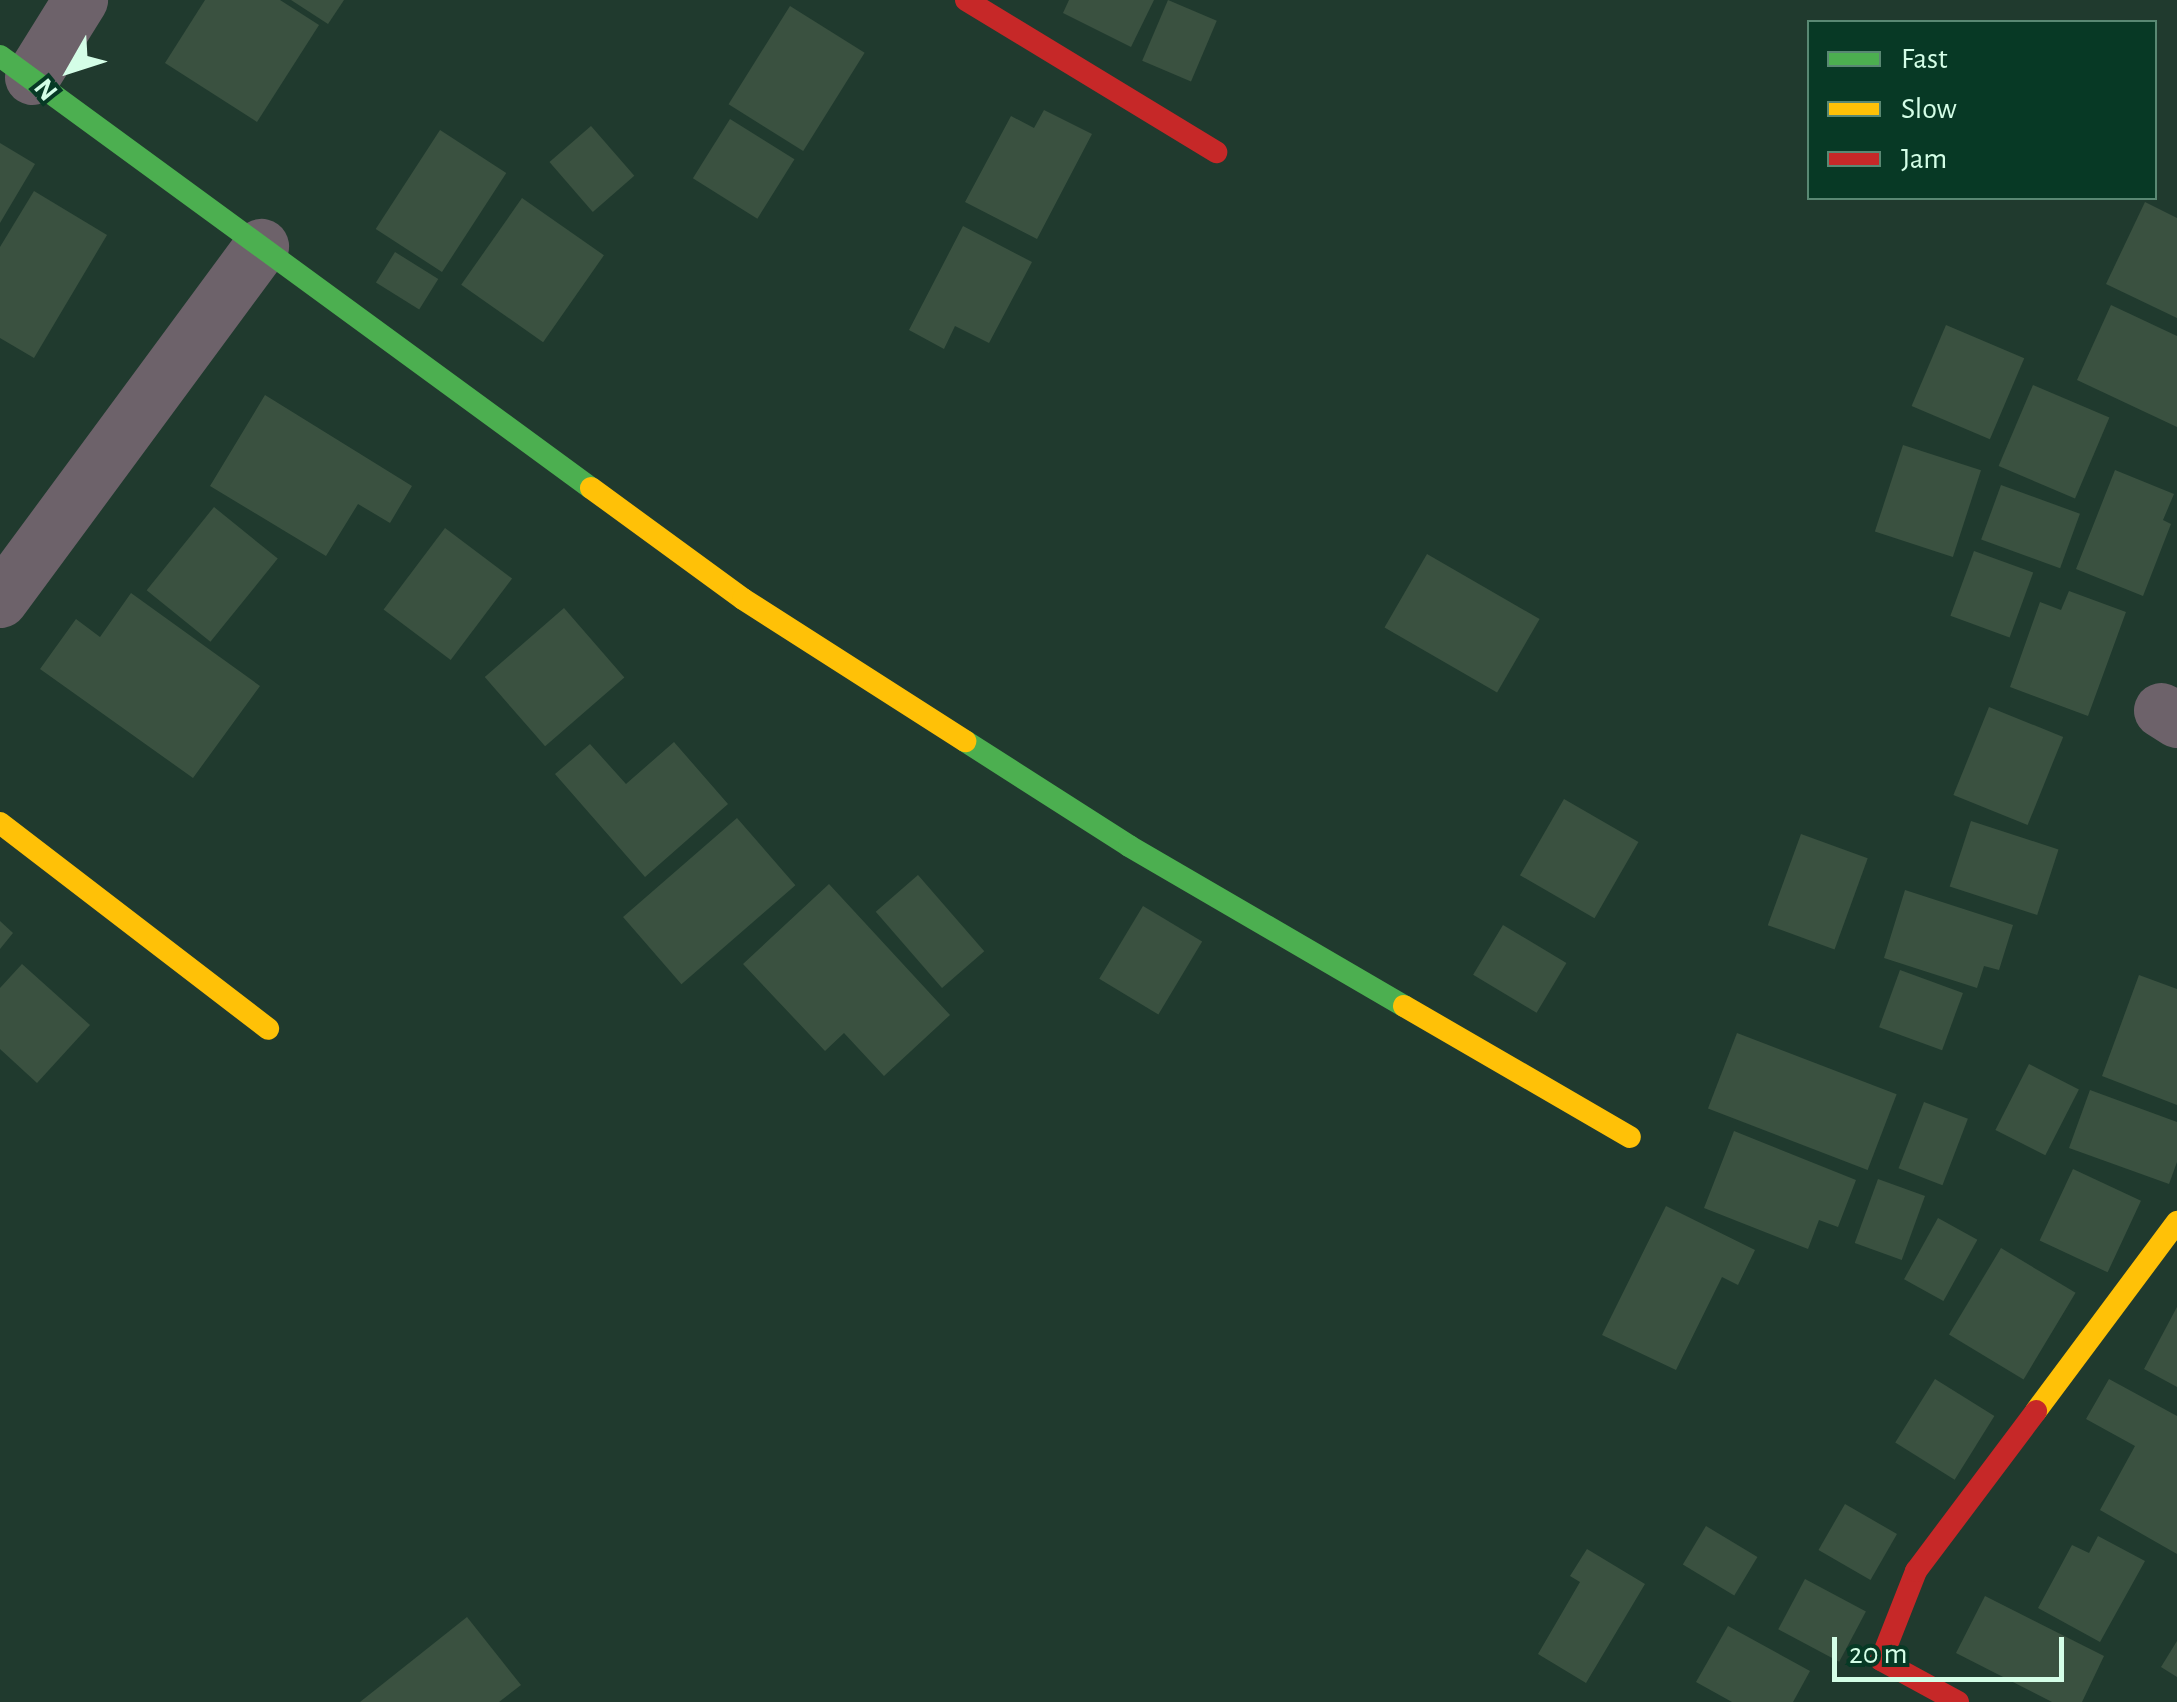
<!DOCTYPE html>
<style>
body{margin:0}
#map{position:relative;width:2177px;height:1702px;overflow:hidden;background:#203a2e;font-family:"Alegreya Sans",sans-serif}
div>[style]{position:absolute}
.building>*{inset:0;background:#3a5140;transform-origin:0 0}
.street>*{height:55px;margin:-27.5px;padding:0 27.5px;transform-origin:27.5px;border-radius:27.5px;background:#6d626a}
.fast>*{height:22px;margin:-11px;padding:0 11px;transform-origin:11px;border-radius:11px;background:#4caf50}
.slow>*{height:22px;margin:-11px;padding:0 11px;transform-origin:11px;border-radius:11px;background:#ffc107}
.jam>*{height:22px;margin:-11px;padding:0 11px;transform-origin:11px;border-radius:11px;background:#c62828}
span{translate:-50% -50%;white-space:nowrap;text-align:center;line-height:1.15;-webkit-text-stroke:9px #073925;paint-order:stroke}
.legend{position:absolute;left:1807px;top:20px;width:350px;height:180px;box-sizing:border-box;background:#073925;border:2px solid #598873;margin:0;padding:12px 18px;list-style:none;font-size:30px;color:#d4fee7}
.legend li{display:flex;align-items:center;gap:20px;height:50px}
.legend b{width:50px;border:2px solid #598873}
.north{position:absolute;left:20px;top:20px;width:100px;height:100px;-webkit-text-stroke:8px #073925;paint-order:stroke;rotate:231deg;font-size:28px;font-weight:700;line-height:40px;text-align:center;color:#d4fee7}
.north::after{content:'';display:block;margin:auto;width:35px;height:45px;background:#d4fee7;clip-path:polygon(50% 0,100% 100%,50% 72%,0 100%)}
.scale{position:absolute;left:1832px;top:1637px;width:232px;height:45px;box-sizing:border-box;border:5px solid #d4fee7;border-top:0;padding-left:12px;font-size:30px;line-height:35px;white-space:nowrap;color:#d4fee7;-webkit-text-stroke:8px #073925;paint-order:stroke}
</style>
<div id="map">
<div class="building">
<i style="clip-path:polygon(205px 0,280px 0,319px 25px,257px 122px,165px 63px)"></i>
<i style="clip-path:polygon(291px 0,344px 0,328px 24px)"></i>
<i style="clip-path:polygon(1069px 0,1154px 0,1131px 47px,1063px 13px)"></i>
<i style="left:1168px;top:0;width:53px;height:66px;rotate:23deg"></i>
<i style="left:790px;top:6px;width:88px;height:116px;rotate:32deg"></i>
<i style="clip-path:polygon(1044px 110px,1092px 134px,1037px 239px,965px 202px,1011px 116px,1034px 128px)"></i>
<i style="left:730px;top:119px;width:76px;height:70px;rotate:32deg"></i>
<i style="left:591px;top:126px;width:66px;height:55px;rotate:49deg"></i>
<i style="left:440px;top:130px;width:79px;height:118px;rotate:33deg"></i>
<i style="clip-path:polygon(0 143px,35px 164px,0 223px)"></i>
<i style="clip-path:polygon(34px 191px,107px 235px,34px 358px,0 338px,0 247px)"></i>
<i style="left:522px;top:198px;width:100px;height:106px;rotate:35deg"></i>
<i style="clip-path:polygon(2145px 202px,2177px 218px,2177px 318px,2106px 284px)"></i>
<i style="clip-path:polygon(963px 226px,1032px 262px,989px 343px,955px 326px,944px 349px,909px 330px)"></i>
<i style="left:395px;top:252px;width:51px;height:36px;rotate:32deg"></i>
<i style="clip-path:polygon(2111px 305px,2177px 336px,2177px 427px,2077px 380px)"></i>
<i style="left:1946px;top:325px;width:85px;height:88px;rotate:23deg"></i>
<i style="left:2033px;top:385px;width:83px;height:88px;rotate:23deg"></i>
<i style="clip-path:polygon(265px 395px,412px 486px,390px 523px,358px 504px,326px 556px,210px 486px)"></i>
<i style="left:1903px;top:445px;width:82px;height:91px;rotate:18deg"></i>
<i style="clip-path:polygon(2115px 470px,2174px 494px,2163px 520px,2171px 524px,2143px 596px,2076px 569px)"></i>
<i style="left:2001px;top:485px;width:84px;height:58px;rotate:20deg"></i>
<i style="left:214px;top:507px;width:82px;height:107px;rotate:39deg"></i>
<i style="left:445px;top:528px;width:84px;height:102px;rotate:37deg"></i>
<i style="left:1974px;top:551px;width:63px;height:69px;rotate:20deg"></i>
<i style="left:1427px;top:554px;width:130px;height:85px;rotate:30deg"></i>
<i style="clip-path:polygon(2069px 591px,2126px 612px,2088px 716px,2010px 687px,2040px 602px,2061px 610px)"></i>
<i style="clip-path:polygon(131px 593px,260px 686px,193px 778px,40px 669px,76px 619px,100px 637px)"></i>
<i style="left:564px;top:608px;width:92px;height:105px;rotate:49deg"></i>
<i style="left:1989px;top:707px;width:80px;height:95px;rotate:22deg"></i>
<i style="clip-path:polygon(674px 742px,728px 804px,645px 877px,555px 774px,590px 744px,626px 784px)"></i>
<i style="left:1564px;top:799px;width:86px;height:88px;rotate:30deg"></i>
<i style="left:737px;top:818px;width:89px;height:151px;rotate:49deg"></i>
<i style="left:1971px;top:821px;width:92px;height:69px;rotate:18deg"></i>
<i style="left:1801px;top:834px;width:71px;height:97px;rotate:20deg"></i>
<i style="left:918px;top:875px;width:101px;height:56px;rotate:49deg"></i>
<i style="clip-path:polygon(829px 884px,950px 1015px,884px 1076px,844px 1033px,825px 1051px,743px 964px)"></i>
<i style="clip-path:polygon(1905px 890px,2013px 925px,1999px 970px,1984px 966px,1977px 988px,1884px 958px)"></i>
<i style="left:1143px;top:906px;width:69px;height:85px;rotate:31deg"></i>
<i style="clip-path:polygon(0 921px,13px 933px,0 949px)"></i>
<i style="left:1503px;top:925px;width:74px;height:58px;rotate:31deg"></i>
<i style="clip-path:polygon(22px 964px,90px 1025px,37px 1083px,0 1049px,0 988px)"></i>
<i style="left:1900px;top:970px;width:67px;height:61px;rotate:20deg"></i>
<i style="clip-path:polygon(2139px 975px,2177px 989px,2177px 1105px,2102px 1076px)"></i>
<i style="left:1737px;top:1033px;width:171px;height:81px;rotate:21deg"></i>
<i style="left:2029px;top:1064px;width:56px;height:74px;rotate:27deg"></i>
<i style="clip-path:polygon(2090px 1090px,2177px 1122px,2177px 1162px,2169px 1184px,2069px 1148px)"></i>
<i style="left:1924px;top:1102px;width:47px;height:71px;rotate:21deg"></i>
<i style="clip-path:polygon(1734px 1131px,1856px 1180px,1838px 1227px,1819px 1220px,1808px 1249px,1704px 1208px)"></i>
<i style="left:2073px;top:1169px;width:75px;height:79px;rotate:25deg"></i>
<i style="left:1878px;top:1179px;width:50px;height:68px;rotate:20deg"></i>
<i style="clip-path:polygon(1666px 1206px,1755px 1250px,1738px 1285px,1722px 1277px,1676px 1370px,1602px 1335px)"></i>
<i style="left:1938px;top:1218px;width:45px;height:70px;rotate:29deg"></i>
<i style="left:2001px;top:1248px;width:87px;height:101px;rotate:31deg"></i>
<i style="clip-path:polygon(2177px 1307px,2177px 1387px,2144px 1369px)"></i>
<i style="left:1935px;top:1379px;width:70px;height:75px;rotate:32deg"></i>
<i style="clip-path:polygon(2109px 1379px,2177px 1416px,2177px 1554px,2100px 1510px,2135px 1446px,2086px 1419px)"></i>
<i style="left:1845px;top:1504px;width:60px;height:53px;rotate:30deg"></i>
<i style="left:1706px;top:1526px;width:60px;height:45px;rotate:31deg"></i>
<i style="clip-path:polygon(2098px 1536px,2145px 1561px,2100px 1642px,2038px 1608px,2072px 1545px,2089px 1553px)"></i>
<i style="clip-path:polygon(1587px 1549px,1645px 1584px,1586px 1683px,1538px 1654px,1580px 1582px,1570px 1576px)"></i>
<i style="left:1805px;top:1579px;width:69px;height:57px;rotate:28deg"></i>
<i style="clip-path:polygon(1985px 1596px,2104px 1656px,2082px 1702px,2052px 1702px,1956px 1653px)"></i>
<i style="clip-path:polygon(467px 1617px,521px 1685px,499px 1702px,360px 1702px)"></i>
<i style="clip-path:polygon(1728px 1626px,1810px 1671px,1793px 1702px,1732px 1702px,1696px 1682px)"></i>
<i style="clip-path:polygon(2177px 1641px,2177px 1677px,2161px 1667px)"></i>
</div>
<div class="street">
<i style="left:32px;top:77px;width:91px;rotate:-58.1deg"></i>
<i style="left:0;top:600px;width:440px;rotate:-53.6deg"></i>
<i style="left:2161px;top:710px;width:19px;rotate:32deg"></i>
</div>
<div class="fast">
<i style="left:0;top:56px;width:732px;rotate:36.17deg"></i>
<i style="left:965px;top:741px;width:195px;rotate:32.6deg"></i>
<i style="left:1129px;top:846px;width:318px;rotate:30.2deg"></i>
</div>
<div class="slow">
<i style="left:591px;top:488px;width:188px;rotate:36.1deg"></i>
<i style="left:743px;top:599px;width:264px;rotate:32.6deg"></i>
<i style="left:0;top:823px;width:338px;rotate:37.5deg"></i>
<i style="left:1404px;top:1006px;width:261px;rotate:30.1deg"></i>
<i style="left:2036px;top:1411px;width:236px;rotate:-53.3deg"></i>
</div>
<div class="jam">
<i style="left:966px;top:0;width:293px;rotate:31.3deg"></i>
<i style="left:1958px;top:1702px;width:88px;rotate:-151.4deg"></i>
<i style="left:1881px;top:1660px;width:96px;rotate:-68.5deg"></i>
<i style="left:1916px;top:1571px;width:200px;rotate:-53.1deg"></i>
</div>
<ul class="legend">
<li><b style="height:12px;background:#4caf50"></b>Fast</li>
<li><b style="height:12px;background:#ffc107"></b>Slow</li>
<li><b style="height:12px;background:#c62828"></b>Jam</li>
</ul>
<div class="north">N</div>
<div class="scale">20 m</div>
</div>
